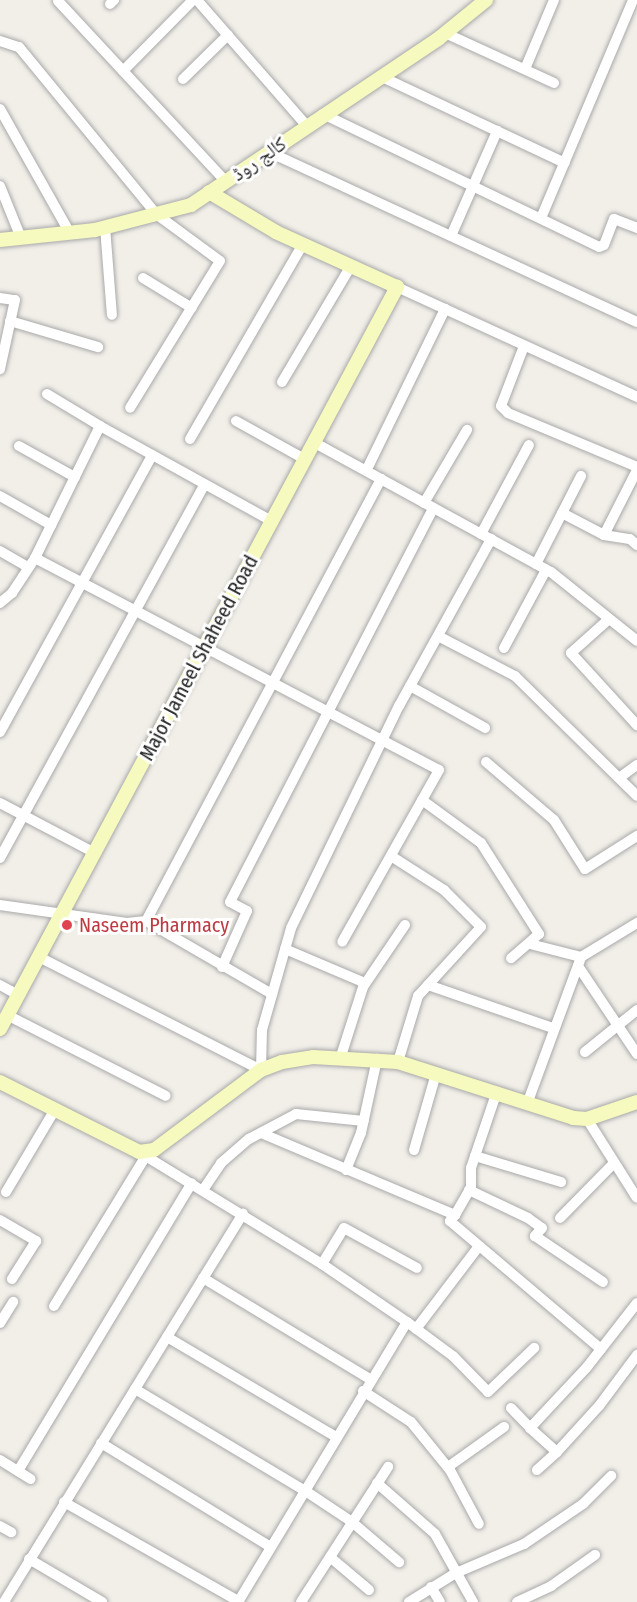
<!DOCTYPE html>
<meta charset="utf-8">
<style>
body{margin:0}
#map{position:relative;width:637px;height:1602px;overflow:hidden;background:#f2efe9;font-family:"Fira Sans Condensed","Noto Naskh Arabic",sans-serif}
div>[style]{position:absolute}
.roads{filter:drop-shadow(0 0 2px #a9a9a9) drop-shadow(0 0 2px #a9a9a9)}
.street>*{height:10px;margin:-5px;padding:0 5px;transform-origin:5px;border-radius:5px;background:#fff}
.secondary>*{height:14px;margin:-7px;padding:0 7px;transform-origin:7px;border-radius:7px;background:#f7fabf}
.dots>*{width:16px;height:16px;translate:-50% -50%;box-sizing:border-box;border:3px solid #fff;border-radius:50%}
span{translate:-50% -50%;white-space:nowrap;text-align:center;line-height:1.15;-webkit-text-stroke:6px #fff;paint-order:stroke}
.street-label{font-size:20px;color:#222}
.health-label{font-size:20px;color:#be3a42}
.left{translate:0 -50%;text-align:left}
</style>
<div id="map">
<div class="roads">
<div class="street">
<i style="left:197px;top:0;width:167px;rotate:48.9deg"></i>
<i style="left:58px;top:1px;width:247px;rotate:47.1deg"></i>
<i style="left:110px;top:4px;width:6px;rotate:-45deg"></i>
<i style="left:445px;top:33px;width:120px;rotate:24.6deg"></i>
<i style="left:0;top:41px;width:20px;rotate:18deg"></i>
<i style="left:19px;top:47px;width:216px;rotate:50.6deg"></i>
<i style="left:156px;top:214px;width:79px;rotate:36.3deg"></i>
<i style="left:220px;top:261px;width:172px;rotate:121.5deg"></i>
<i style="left:525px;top:69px;width:75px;rotate:-67.2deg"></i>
<i style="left:123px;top:71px;width:100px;rotate:-45.4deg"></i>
<i style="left:380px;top:76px;width:204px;rotate:25.2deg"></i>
<i style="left:183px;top:79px;width:63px;rotate:-44.4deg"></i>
<i style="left:0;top:109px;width:142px;rotate:60.6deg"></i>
<i style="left:323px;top:114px;width:306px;rotate:25.7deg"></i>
<i style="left:599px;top:247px;width:5px;rotate:-22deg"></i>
<i style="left:604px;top:245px;width:28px;rotate:-69deg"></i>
<i style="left:614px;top:219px;width:25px;rotate:21deg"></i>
<i style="left:269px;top:152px;width:405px;rotate:24.8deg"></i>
<i style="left:0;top:186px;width:56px;rotate:68deg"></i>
<i style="left:541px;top:218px;width:237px;rotate:-67.1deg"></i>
<i style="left:105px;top:227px;width:88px;rotate:85.5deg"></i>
<i style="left:451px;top:236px;width:115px;rotate:-66.3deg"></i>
<i style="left:143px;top:278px;width:57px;rotate:31.5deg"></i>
<i style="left:397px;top:287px;width:264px;rotate:24.6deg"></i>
<i style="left:0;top:298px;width:15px;rotate:8deg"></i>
<i style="left:15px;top:300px;width:71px;rotate:102.3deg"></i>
<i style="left:10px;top:321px;width:92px;rotate:16.5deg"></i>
<i style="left:524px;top:346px;width:64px;rotate:111deg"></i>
<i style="left:501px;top:406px;width:10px;rotate:45deg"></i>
<i style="left:508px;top:413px;width:140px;rotate:22.7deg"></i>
<i style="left:282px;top:382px;width:135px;rotate:-59.3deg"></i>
<i style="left:47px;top:394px;width:62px;rotate:31.1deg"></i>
<i style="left:236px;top:421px;width:80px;rotate:29.1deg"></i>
<i style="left:190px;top:439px;width:225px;rotate:-59.9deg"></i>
<i style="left:315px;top:443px;width:269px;rotate:28.7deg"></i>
<i style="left:551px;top:572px;width:110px;rotate:38.7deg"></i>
<i style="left:19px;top:446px;width:64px;rotate:29deg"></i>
<i style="left:368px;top:467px;width:176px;rotate:-64deg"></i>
<i style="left:0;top:496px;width:59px;rotate:29.6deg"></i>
<i style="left:424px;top:503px;width:85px;rotate:-59.5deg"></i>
<i style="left:562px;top:513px;width:47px;rotate:27.6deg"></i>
<i style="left:604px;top:535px;width:73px;rotate:-63.1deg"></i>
<i style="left:481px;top:534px;width:101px;rotate:-61.7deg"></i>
<i style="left:604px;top:535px;width:26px;rotate:9deg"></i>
<i style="left:630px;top:539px;width:9px;rotate:41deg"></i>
<i style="left:0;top:551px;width:32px;rotate:30deg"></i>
<i style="left:35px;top:558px;width:456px;rotate:27.7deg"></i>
<i style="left:439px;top:770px;width:197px;rotate:119.4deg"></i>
<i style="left:536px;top:564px;width:99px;rotate:-62.9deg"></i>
<i style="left:0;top:603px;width:16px;rotate:-40deg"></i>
<i style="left:12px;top:593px;width:42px;rotate:-56.7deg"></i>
<i style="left:35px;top:558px;width:147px;rotate:-63.8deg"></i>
<i style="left:100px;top:426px;width:198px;rotate:29deg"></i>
<i style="left:609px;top:619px;width:51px;rotate:138.2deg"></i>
<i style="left:571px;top:653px;width:98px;rotate:47.5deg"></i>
<i style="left:438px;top:636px;width:87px;rotate:27.5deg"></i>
<i style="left:515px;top:676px;width:171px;rotate:44.5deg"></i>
<i style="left:504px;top:648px;width:89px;rotate:-61.7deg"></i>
<i style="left:410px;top:686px;width:86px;rotate:29.2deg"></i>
<i style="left:0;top:732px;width:316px;rotate:-61.2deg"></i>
<i style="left:486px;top:762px;width:89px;rotate:40.5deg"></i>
<i style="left:554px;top:820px;width:58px;rotate:57.7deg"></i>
<i style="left:585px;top:869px;width:62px;rotate:-32.4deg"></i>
<i style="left:619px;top:778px;width:22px;rotate:-36deg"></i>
<i style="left:422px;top:800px;width:73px;rotate:36.1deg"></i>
<i style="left:481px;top:843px;width:108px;rotate:57.5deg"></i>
<i style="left:539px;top:934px;width:37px;rotate:139deg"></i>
<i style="left:0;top:803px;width:107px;rotate:27.8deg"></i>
<i style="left:391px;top:856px;width:63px;rotate:32.7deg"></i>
<i style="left:444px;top:890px;width:52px;rotate:45deg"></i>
<i style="left:481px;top:927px;width:93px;rotate:132.4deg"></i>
<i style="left:418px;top:996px;width:69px;rotate:106.9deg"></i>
<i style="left:0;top:858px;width:426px;rotate:-61.3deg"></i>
<i style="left:0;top:905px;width:128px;rotate:8.1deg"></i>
<i style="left:127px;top:923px;width:19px;rotate:-6deg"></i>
<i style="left:146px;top:921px;width:501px;rotate:-62deg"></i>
<i style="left:146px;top:921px;width:146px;rotate:30.1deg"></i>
<i style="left:530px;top:944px;width:53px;rotate:14.3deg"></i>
<i style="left:285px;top:949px;width:87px;rotate:23deg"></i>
<i style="left:39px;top:957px;width:249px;rotate:27deg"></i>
<i style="left:261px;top:1070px;width:40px;rotate:-88.6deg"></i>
<i style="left:262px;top:1030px;width:106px;rotate:-74.1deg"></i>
<i style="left:291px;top:928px;width:247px;rotate:-64.1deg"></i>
<i style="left:399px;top:706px;width:191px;rotate:-61.1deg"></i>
<i style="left:578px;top:966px;width:106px;rotate:56.2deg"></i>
<i style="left:222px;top:967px;width:61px;rotate:-65.9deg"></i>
<i style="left:247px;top:911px;width:19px;rotate:-152deg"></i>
<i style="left:230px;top:902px;width:443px;rotate:-62.7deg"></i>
<i style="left:0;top:985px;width:21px;rotate:29deg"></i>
<i style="left:428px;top:985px;width:132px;rotate:19deg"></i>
<i style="left:7px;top:1015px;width:178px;rotate:27deg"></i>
<i style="left:585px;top:1052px;width:67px;rotate:-38.9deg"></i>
<i style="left:341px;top:1056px;width:72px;rotate:-72.3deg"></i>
<i style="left:363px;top:987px;width:75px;rotate:-55.9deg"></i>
<i style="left:527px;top:1104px;width:157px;rotate:-69.8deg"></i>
<i style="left:581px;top:957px;width:66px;rotate:-31.3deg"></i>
<i style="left:587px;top:1119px;width:93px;rotate:57.7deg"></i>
<i style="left:261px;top:1133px;width:211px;rotate:22.9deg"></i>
<i style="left:455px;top:1215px;width:32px;rotate:-60deg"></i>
<i style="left:471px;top:1187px;width:19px;rotate:-90deg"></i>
<i style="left:471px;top:1168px;width:78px;rotate:-71.3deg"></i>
<i style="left:414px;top:1150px;width:79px;rotate:-73.9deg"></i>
<i style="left:139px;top:1152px;width:215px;rotate:31.5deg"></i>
<i style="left:322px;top:1264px;width:103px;rotate:34.3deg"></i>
<i style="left:407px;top:1322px;width:327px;rotate:121.1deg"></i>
<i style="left:475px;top:1156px;width:90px;rotate:16.8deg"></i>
<i style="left:346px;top:1170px;width:40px;rotate:-68deg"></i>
<i style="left:361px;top:1133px;width:76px;rotate:-77.8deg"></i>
<i style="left:203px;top:1190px;width:32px;rotate:-56deg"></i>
<i style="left:221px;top:1163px;width:37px;rotate:-41deg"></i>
<i style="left:249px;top:1139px;width:53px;rotate:-28deg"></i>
<i style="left:296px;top:1114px;width:68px;rotate:5.9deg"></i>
<i style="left:469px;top:1190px;width:65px;rotate:25.4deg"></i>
<i style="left:528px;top:1218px;width:17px;rotate:36deg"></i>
<i style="left:542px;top:1228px;width:11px;rotate:131deg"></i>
<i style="left:535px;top:1236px;width:82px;rotate:34.1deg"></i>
<i style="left:6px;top:1192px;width:94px;rotate:-59.3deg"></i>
<i style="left:455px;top:1215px;width:8px;rotate:130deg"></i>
<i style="left:450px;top:1221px;width:198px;rotate:40.3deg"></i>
<i style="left:560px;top:1218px;width:76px;rotate:-45.5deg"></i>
<i style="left:0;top:1220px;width:42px;rotate:30.3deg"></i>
<i style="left:36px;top:1241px;width:45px;rotate:122.3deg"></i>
<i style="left:322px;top:1264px;width:42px;rotate:-58.6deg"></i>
<i style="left:344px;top:1228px;width:83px;rotate:28.7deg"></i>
<i style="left:203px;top:1278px;width:195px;rotate:31.2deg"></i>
<i style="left:54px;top:1306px;width:176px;rotate:-58.5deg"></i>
<i style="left:407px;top:1322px;width:57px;rotate:36.5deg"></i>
<i style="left:453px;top:1356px;width:50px;rotate:45.8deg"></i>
<i style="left:488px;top:1392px;width:64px;rotate:-43.7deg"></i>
<i style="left:0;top:1323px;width:25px;rotate:-58deg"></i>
<i style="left:416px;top:1329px;width:104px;rotate:-52.8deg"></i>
<i style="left:167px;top:1337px;width:196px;rotate:30.6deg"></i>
<i style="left:135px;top:1389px;width:197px;rotate:30.9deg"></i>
<i style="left:304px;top:1490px;width:58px;rotate:33.7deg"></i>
<i style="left:352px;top:1522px;width:62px;rotate:40.4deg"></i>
<i style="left:363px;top:1391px;width:57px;rotate:32.9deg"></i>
<i style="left:411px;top:1422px;width:62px;rotate:50.9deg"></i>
<i style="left:450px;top:1470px;width:61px;rotate:61.8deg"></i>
<i style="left:511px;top:1408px;width:28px;rotate:46deg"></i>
<i style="left:530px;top:1428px;width:83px;rotate:-46.9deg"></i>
<i style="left:587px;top:1367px;width:81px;rotate:-52deg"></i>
<i style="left:530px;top:1428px;width:36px;rotate:42deg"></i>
<i style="left:557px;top:1452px;width:27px;rotate:138deg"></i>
<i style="left:101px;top:1443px;width:199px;rotate:31.5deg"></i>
<i style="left:557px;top:1452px;width:62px;rotate:-47.6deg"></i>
<i style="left:599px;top:1406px;width:64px;rotate:-53.3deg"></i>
<i style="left:0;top:1460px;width:36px;rotate:32deg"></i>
<i style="left:448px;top:1467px;width:69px;rotate:-35.5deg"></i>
<i style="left:18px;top:1471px;width:336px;rotate:-58.9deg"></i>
<i style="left:377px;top:1483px;width:77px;rotate:41.3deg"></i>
<i style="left:435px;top:1534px;width:78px;rotate:60.8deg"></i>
<i style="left:64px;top:1502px;width:200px;rotate:29.6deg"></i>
<i style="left:0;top:1526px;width:13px;rotate:29deg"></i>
<i style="left:330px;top:1557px;width:51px;rotate:40.2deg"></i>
<i style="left:29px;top:1559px;width:85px;rotate:30.5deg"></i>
<i style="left:431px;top:1587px;width:17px;rotate:59deg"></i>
<i style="left:4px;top:1602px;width:456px;rotate:-58.4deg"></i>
<i style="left:301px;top:1602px;width:161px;rotate:-57.2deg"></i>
<i style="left:409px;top:1602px;width:55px;rotate:-31.7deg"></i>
<i style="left:456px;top:1573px;width:74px;rotate:-23.1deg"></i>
<i style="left:524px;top:1544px;width:71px;rotate:-34.1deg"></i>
<i style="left:583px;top:1504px;width:40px;rotate:-45deg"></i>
<i style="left:517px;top:1602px;width:38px;rotate:-25deg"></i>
<i style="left:551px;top:1586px;width:54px;rotate:-35.2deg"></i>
</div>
<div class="secondary">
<i style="left:0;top:240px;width:96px;rotate:-6deg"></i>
<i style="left:95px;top:230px;width:99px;rotate:-14.6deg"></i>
<i style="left:191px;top:205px;width:298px;rotate:-33.9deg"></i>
<i style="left:438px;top:39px;width:62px;rotate:-39.1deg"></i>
<i style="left:0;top:1029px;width:842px;rotate:-61.85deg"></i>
<i style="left:397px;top:287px;width:133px;rotate:-155.6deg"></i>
<i style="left:276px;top:232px;width:78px;rotate:-149.2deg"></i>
<i style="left:0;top:1082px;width:156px;rotate:26.7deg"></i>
<i style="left:139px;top:1152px;width:15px;rotate:-8deg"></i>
<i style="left:154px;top:1150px;width:134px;rotate:-36.8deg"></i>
<i style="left:261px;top:1070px;width:22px;rotate:-21deg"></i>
<i style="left:282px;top:1062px;width:31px;rotate:-9deg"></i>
<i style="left:313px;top:1057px;width:85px;rotate:3.4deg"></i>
<i style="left:398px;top:1062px;width:184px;rotate:17.7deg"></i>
<i style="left:573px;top:1118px;width:14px;rotate:4deg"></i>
<i style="left:587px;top:1119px;width:53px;rotate:-18.8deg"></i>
</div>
</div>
<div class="dots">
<i style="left:67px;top:925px;background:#e0444e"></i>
</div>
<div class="street-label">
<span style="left:259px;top:159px;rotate:-35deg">کالج روڈ</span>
<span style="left:199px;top:658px;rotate:-62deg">Major Jameel Shaheed Road</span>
</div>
<div class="health-label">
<span class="left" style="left:79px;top:925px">Naseem Pharmacy</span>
</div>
</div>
